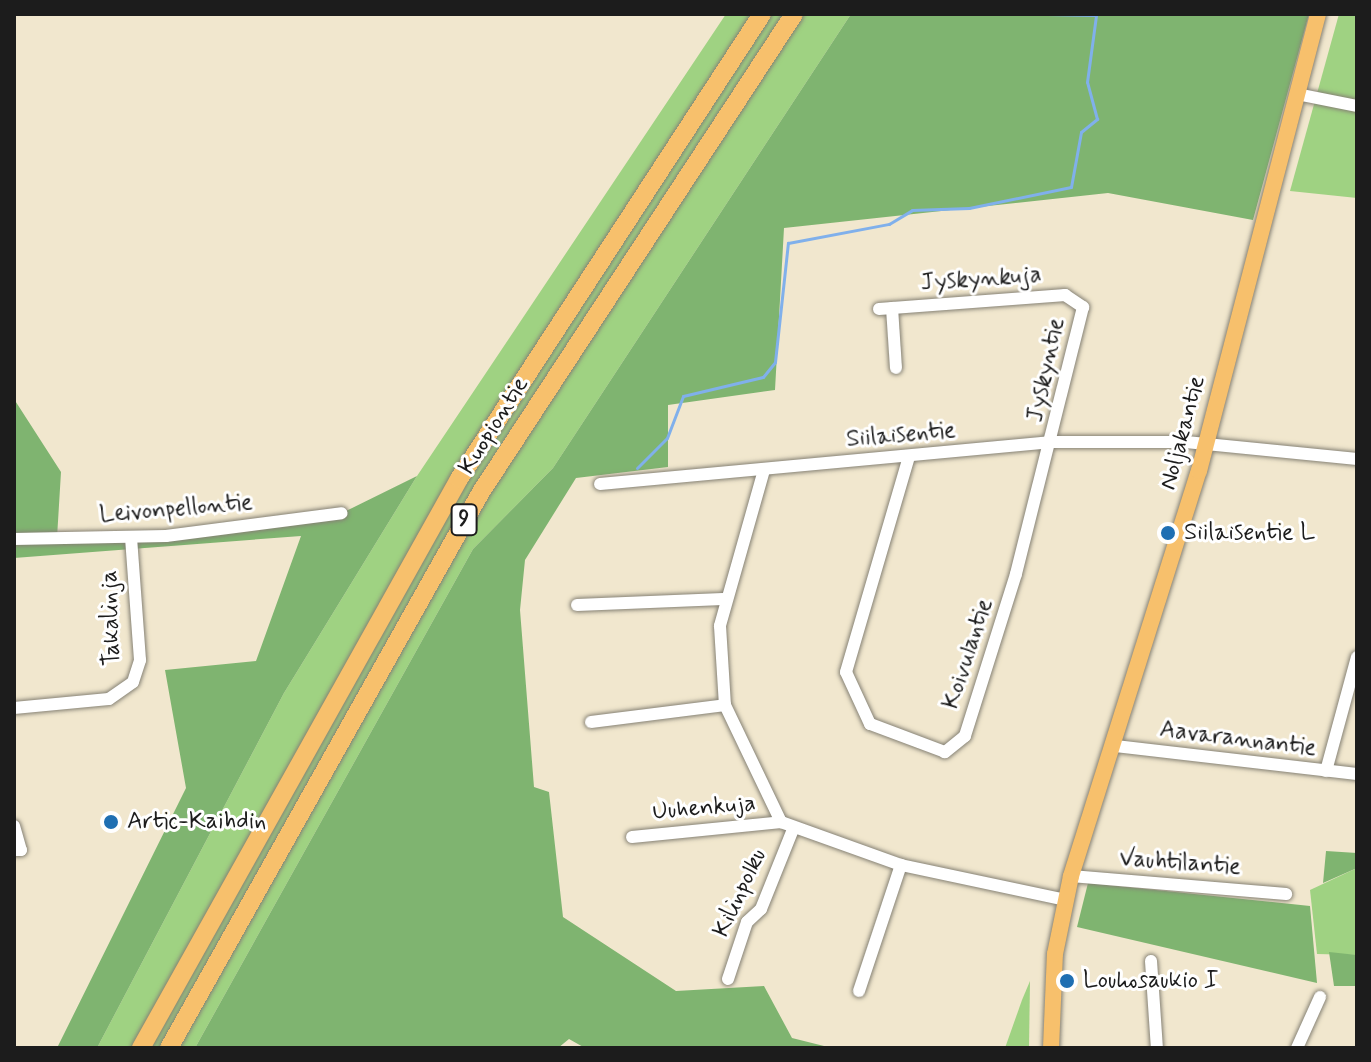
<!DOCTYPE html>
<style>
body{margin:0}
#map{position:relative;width:1371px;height:1062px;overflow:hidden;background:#f1e7ce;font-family:Mynerve,sans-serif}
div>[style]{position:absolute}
.green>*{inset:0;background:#9fd282}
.forest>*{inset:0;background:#7fb470}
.stream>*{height:3px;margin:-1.5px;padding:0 1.5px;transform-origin:1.5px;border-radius:1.5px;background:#80b0eb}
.roads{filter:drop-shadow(0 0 2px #868275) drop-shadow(0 0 2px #868275)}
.minor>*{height:12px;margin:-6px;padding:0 6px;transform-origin:6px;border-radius:6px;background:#fff}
.major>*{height:16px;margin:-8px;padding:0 8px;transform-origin:8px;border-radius:8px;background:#f7c06c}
.highway>*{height:18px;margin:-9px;padding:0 9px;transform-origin:9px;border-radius:9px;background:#f7c06c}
.dots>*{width:22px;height:22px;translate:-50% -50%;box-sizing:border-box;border:4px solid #fff;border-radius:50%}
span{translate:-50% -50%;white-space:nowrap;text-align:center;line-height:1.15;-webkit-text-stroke:6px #fff;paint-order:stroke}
.shield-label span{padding:2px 6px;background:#fff;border:2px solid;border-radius:6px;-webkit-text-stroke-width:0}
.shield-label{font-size:22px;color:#1c1c1c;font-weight:700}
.street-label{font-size:24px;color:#1c1c1c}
.poi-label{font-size:24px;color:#1c1c1c}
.left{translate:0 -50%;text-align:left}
.frame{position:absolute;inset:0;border:16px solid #1c1c1c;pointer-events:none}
</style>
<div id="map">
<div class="green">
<i style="clip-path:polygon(726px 14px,851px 14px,553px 468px,473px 549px,195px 1048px,97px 1048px,284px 693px,417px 476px)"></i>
<i style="clip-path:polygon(1339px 14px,1357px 14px,1357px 198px,1290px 191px)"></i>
<i style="clip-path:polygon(1357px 868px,1357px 955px,1317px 954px,1310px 890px)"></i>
<i style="clip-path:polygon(1030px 981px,1029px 1048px,1005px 1048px,1022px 1000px)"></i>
</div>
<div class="forest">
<i style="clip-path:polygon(851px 14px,1309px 14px,1253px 220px,1108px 193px,784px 228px,775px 390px,668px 405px,668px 467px,576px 478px,525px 560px,520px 610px,534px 787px,549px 792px,563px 917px,676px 991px,764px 986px,792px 1038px,832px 1048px,585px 1048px,569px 1039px,558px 1048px,195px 1048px,473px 549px,553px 468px)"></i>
<i style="clip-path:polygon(14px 399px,61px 472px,57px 538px,131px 538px,342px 513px,417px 476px,284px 693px,97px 1048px,57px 1048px,186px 788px,165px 670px,256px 661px,301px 536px,14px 558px)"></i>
<i style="clip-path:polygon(1326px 851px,1357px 853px,1357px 868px,1323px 883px)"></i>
<i style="clip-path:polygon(1088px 883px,1310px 906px,1317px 983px,1077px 927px)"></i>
<i style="clip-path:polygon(1329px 952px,1357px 955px,1357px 986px,1334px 986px)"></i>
</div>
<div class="stream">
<i style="left:1047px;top:14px;width:48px;rotate:1.2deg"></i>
<i style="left:637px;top:468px;width:42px;rotate:-45deg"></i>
<i style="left:667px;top:438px;width:45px;rotate:-69.1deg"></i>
<i style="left:683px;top:396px;width:82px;rotate:-13.4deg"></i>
<i style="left:763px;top:377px;width:19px;rotate:-51deg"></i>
<i style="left:775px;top:362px;width:120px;rotate:-83.8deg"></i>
<i style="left:788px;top:243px;width:103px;rotate:-10.7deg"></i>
<i style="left:889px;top:224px;width:27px;rotate:-31deg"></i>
<i style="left:912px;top:210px;width:57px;rotate:-2deg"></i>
<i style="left:969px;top:208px;width:104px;rotate:-11.6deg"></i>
<i style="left:1071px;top:187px;width:56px;rotate:-79.7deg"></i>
<i style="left:1081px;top:132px;width:21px;rotate:-39deg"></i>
<i style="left:1097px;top:119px;width:38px;rotate:-105deg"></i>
<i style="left:1087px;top:82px;width:68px;rotate:-82.3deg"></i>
</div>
<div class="roads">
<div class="minor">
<i style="left:1297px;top:94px;width:61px;rotate:11.3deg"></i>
<i style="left:892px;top:308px;width:60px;rotate:86.2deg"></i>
<i style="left:879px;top:309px;width:187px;rotate:-4.3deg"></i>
<i style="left:1065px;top:295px;width:22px;rotate:34deg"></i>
<i style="left:1083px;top:307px;width:275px;rotate:104.1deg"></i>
<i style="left:1016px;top:574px;width:170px;rotate:107.5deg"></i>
<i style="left:965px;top:736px;width:26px;rotate:141deg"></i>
<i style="left:945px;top:752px;width:80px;rotate:-159.5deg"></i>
<i style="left:870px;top:724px;width:57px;rotate:-114.8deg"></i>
<i style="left:846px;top:672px;width:224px;rotate:-73.7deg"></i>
<i style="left:764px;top:470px;width:162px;rotate:105.8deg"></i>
<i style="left:720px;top:626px;width:79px;rotate:86.4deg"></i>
<i style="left:725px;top:705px;width:130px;rotate:64.4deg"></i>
<i style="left:781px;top:822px;width:127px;rotate:19.7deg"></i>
<i style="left:901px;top:865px;width:168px;rotate:12deg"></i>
<i style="left:600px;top:484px;width:454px;rotate:-5.3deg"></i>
<i style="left:1052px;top:442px;width:134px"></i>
<i style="left:1186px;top:442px;width:172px;rotate:5.7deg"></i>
<i style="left:14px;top:539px;width:152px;rotate:-1.1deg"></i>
<i style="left:166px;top:536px;width:177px;rotate:-7.4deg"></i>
<i style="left:577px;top:605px;width:146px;rotate:-2.4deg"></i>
<i style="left:14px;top:708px;width:95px;rotate:-5.4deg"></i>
<i style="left:109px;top:699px;width:29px;rotate:-35deg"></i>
<i style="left:133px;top:682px;width:23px;rotate:-72deg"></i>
<i style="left:140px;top:660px;width:122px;rotate:-94.2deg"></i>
<i style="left:591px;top:722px;width:135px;rotate:-7.2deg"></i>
<i style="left:1115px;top:746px;width:244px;rotate:6.6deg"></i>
<i style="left:1326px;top:771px;width:118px;rotate:-74.8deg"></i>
<i style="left:14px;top:826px;width:25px;rotate:74deg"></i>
<i style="left:21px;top:850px;width:7px;rotate:180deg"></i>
<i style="left:632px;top:837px;width:150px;rotate:-5.7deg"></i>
<i style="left:1071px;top:876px;width:216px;rotate:4.8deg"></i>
<i style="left:1151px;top:961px;width:87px;rotate:86.1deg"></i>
<i style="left:728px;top:979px;width:60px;rotate:-71.6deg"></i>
<i style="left:747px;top:922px;width:19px;rotate:-43deg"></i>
<i style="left:761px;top:909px;width:88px;rotate:-68.1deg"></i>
<i style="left:859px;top:991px;width:133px;rotate:-71.6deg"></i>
<i style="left:1297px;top:1048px;width:56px;rotate:-65.7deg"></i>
</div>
<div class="major">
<i style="left:1051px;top:1048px;width:94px;rotate:-87.6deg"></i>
<i style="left:1055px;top:954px;width:80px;rotate:-78.4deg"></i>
<i style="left:1071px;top:876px;width:425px;rotate:-72.5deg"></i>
<i style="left:1199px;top:471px;width:472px;rotate:-75.4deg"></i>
</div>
<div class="highway">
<i style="left:141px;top:1048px;width:652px;rotate:-60.8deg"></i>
<i style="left:459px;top:479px;width:555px;rotate:-56.91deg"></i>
<i style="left:169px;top:1048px;width:638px;rotate:-60.7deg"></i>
<i style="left:481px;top:492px;width:571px;rotate:-56.78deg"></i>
</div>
</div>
<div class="dots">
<i style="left:1168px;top:533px;background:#1f6fb2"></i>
<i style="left:111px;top:822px;background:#1f6fb2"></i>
<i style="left:1067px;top:981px;background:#1f6fb2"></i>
</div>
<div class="shield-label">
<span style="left:464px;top:520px">9</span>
</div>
<div class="street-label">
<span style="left:981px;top:279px;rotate:-4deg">Jyskynkuja</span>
<span style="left:1046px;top:370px;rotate:-78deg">Jyskyntie</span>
<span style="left:494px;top:426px;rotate:-58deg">Kuopiontie</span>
<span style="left:1183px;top:433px;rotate:-75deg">Noljakantie</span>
<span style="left:901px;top:435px;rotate:-5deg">Siilaisentie</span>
<span style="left:176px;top:509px;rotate:-5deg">Leivonpellontie</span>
<span style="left:111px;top:618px;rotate:-92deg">Takalinja</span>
<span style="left:968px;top:654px;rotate:-72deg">Koivulantie</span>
<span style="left:1238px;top:739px;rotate:7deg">Aavarannantie</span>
<span style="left:704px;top:808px;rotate:-5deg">Uuhenkuja</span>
<span style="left:1180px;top:863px;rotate:4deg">Vauhtilantie</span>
<span style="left:740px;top:893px;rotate:-65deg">Kilinpolku</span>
</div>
<div class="poi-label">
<span class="left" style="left:1184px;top:533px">Siilaisentie L</span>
<span class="left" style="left:127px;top:822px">Artic-Kaihdin</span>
<span class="left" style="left:1083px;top:981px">Louhosaukio I</span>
</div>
<div class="frame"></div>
</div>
